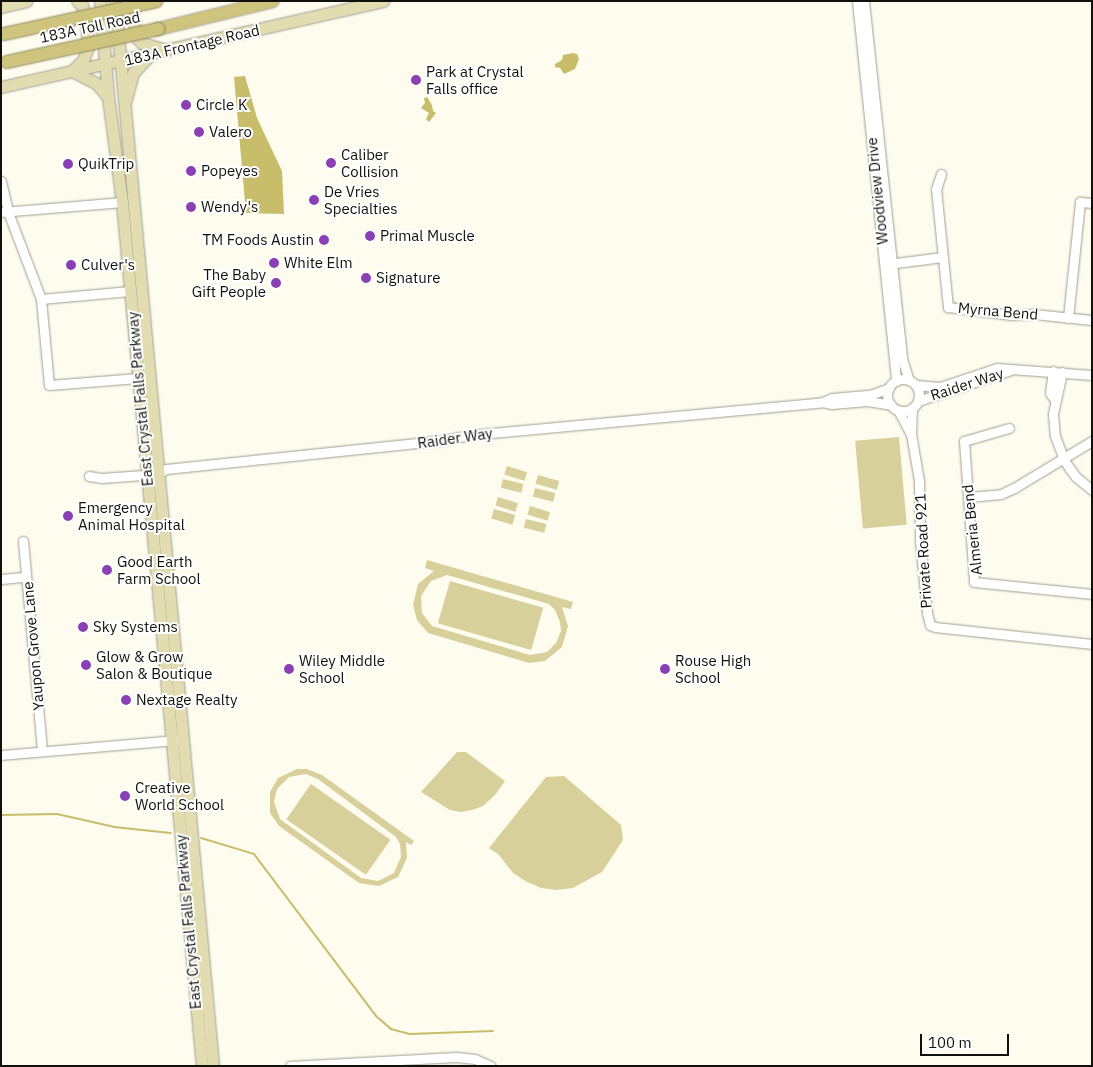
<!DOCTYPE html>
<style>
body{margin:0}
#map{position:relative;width:1093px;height:1067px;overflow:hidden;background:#fdfcee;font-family:"IBM Plex Sans",sans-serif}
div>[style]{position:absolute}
.green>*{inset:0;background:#d7d09b;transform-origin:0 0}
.water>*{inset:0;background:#c8bd6b}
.stream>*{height:2px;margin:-1px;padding:0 1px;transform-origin:1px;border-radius:1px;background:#c8bd6b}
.roads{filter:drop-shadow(0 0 1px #9f9e91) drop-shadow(0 0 1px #9f9e91)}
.minor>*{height:9px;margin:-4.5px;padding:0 4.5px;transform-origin:4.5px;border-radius:4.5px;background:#fff}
.minor>.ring{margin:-4.5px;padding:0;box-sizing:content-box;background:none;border:9px solid #fff;border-radius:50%}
.major>*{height:11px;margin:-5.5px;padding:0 5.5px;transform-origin:5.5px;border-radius:5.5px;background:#e2dcb1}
.highway>*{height:12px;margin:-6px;padding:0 6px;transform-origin:6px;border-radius:6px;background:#cec47d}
.bridges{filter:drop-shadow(0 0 1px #8c8555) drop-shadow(0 0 1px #8c8555)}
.highway-bridge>*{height:12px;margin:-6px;padding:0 6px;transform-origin:6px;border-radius:6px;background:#cec47d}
.dots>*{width:14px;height:14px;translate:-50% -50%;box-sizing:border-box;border:2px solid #fff;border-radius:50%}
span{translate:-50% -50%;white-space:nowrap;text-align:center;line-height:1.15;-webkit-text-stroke:4px #fff;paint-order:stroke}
.street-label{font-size:15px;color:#11100c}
.poi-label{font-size:15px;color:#11100c}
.left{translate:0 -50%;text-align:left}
.right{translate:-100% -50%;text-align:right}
.frame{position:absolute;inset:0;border:2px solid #11100c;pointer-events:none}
.scale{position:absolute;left:920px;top:1034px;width:89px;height:22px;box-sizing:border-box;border:2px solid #11100c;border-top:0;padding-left:6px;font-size:15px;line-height:18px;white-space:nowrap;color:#11100c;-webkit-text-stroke:4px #fff;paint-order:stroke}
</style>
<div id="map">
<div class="green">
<i style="left:899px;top:437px;width:88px;height:44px;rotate:85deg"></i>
<i style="left:507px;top:466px;width:21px;height:9px;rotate:17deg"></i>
<i style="left:538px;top:475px;width:22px;height:9px;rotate:16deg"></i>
<i style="left:503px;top:479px;width:21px;height:9px;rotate:14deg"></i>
<i style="left:535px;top:488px;width:21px;height:9px;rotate:14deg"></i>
<i style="left:498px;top:497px;width:21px;height:9px;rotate:17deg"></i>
<i style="left:530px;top:506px;width:21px;height:9px;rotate:17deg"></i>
<i style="left:494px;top:509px;width:22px;height:10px;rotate:16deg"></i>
<i style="left:526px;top:519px;width:21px;height:9px;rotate:14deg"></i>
<i style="clip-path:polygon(evenodd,427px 560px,573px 602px,571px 609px,562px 607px,568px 626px,562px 647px,545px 661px,529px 663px,428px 633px,417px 620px,413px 605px,418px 584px,434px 571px,425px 568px,427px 560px,447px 575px,549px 604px,555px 610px,560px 622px,561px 631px,556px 643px,547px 652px,530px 655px,432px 626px,422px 613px,421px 596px,431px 581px,447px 575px)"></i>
<i style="left:450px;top:581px;width:97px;height:44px;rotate:16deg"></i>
<i style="clip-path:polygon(457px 752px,466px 752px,505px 781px,495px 795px,483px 806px,472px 810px,461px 812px,450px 810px,421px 792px)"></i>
<i style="clip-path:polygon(evenodd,297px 769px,307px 769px,322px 775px,414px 841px,411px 845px,406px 842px,407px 858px,398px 877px,379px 886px,359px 883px,279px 826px,270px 813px,270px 792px,278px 778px,297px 769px,306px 774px,318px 779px,396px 837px,400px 844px,401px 857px,394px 873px,378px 881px,361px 878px,280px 819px,274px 802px,277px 789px,289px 777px,306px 774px)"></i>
<i style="clip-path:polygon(564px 776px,621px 825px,623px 840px,602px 872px,573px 888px,556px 890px,541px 888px,527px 882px,513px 873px,499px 855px,489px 848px,546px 777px)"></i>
<i style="left:311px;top:784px;width:97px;height:43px;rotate:35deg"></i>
</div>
<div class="water">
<i style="clip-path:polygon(573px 53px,577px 54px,579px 59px,575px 69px,564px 74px,560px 68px,555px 67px,555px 64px,562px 60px,563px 55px)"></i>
<i style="clip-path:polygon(245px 76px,257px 118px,282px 171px,284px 214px,246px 213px,234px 77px)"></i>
<i style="clip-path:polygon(427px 97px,432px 105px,433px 111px,436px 113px,429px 122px,426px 119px,429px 113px,421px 108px,425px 103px,424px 98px)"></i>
</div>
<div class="stream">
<i style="left:1px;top:815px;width:56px;rotate:-1deg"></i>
<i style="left:57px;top:814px;width:58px;rotate:12.8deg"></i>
<i style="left:114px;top:827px;width:57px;rotate:6deg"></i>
<i style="left:201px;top:838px;width:55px;rotate:16.8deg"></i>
<i style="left:254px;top:854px;width:203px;rotate:53deg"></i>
<i style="left:376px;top:1016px;width:20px;rotate:41deg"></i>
<i style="left:391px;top:1029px;width:20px;rotate:15deg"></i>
<i style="left:410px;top:1034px;width:83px;rotate:-2.1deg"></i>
</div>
<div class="roads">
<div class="minor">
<i style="left:857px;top:1px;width:382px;rotate:84.1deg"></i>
<i style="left:864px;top:1px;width:360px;rotate:83.9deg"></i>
<i style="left:902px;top:359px;width:22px;rotate:72deg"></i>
<i style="left:941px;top:174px;width:16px;rotate:108deg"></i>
<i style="left:936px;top:189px;width:119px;rotate:84.2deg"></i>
<i style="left:948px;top:307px;width:64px;rotate:7.2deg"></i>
<i style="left:1011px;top:315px;width:23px;rotate:-2deg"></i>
<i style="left:1034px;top:314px;width:58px;rotate:5.9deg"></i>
<i style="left:1px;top:181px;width:32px;rotate:77deg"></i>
<i style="left:8px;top:212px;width:93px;rotate:69.2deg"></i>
<i style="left:41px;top:299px;width:86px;rotate:84.7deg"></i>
<i style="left:49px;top:385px;width:89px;rotate:-4.5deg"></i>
<i style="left:1px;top:212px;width:121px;rotate:-4.7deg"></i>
<i style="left:888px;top:264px;width:55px;rotate:-7.3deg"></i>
<i style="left:41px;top:299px;width:89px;rotate:-5.1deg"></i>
<i style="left:1068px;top:318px;width:117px;rotate:-84.1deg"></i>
<i style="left:1080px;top:202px;width:12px;rotate:5deg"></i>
<i style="left:1053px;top:371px;width:22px;rotate:98deg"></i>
<i style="left:1050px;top:393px;width:9px;rotate:54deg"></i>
<i style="left:1062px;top:372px;width:43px;rotate:102.1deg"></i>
<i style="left:1053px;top:414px;width:22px;rotate:85deg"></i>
<i style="left:1055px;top:436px;width:26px;rotate:69deg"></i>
<i style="left:1064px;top:460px;width:11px;rotate:56deg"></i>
<i style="left:1070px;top:469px;width:10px;rotate:53deg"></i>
<i style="left:1076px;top:477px;width:21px;rotate:39deg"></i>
<i class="ring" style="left:887px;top:379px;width:23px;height:23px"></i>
<i style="left:916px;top:385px;width:24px;rotate:5deg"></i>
<i style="left:940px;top:387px;width:60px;rotate:-18.4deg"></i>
<i style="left:997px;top:368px;width:95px;rotate:4.2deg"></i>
<i style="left:918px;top:401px;width:98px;rotate:-18.4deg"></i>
<i style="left:823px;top:402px;width:9px;rotate:13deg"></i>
<i style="left:832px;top:404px;width:35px;rotate:-5deg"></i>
<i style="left:867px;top:401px;width:24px;rotate:9deg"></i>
<i style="left:912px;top:408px;width:26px;rotate:92deg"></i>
<i style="left:911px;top:434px;width:48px;rotate:80.3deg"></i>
<i style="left:919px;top:481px;width:60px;rotate:89deg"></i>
<i style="left:920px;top:541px;width:72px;rotate:84.4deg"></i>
<i style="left:927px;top:613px;width:12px;rotate:76deg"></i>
<i style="left:930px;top:625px;width:5px;rotate:22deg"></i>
<i style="left:935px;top:627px;width:158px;rotate:6.2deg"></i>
<i style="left:898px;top:410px;width:27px;rotate:62deg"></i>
<i style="left:1009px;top:428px;width:47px;rotate:163.9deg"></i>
<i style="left:964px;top:441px;width:141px;rotate:85.9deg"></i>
<i style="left:974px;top:582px;width:119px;rotate:5.8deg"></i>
<i style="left:89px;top:476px;width:12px;rotate:9deg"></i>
<i style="left:101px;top:478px;width:57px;rotate:-4deg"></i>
<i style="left:158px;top:474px;width:9px;rotate:-32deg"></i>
<i style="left:166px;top:469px;width:274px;rotate:-5.9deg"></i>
<i style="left:439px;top:441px;width:32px;rotate:-11deg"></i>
<i style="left:470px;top:435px;width:355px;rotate:-5.3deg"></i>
<i style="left:823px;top:402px;width:10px;rotate:-24deg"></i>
<i style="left:832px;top:398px;width:38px;rotate:-5deg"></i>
<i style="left:870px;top:395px;width:20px;rotate:-20deg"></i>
<i style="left:968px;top:497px;width:33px;rotate:-5deg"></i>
<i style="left:1001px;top:494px;width:14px;rotate:-25deg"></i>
<i style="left:1014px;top:488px;width:91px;rotate:-31.1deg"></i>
<i style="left:23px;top:541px;width:211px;rotate:84.8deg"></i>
<i style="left:1px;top:579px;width:25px;rotate:-5deg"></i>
<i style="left:1px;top:755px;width:177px;rotate:-4.9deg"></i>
<i style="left:290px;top:1066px;width:166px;rotate:-3.1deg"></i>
<i style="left:456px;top:1057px;width:19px;rotate:6deg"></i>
<i style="left:475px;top:1059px;width:17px;rotate:24deg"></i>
</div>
<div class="major">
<i style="left:100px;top:1px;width:96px;rotate:85.2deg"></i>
<i style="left:108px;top:97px;width:106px;rotate:82.4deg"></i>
<i style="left:122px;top:202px;width:868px;rotate:84.71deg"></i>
<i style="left:115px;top:1px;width:1069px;rotate:84.74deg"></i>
<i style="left:131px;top:1px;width:36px;rotate:82deg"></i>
<i style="left:136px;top:37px;width:8px;rotate:45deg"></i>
<i style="left:142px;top:43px;width:26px;rotate:16deg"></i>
<i style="left:1px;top:7px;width:26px;rotate:-13deg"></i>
<i style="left:72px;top:71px;width:16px;rotate:-45deg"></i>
<i style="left:83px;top:60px;width:14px;rotate:-69deg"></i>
<i style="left:88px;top:47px;width:27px;rotate:-94deg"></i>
<i style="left:86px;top:20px;width:16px;rotate:-105deg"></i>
<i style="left:82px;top:5px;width:6px;rotate:-141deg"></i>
<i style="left:72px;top:71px;width:28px;rotate:27deg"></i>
<i style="left:97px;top:84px;width:17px;rotate:50deg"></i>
<i style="left:1px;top:87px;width:392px;rotate:-12.7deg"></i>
<i style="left:126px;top:99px;width:27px;rotate:-75deg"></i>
<i style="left:133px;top:73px;width:25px;rotate:-47deg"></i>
</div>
<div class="highway">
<i style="left:158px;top:29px;width:118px;rotate:-13.7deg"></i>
</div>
</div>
<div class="bridges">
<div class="highway-bridge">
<i style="left:4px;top:34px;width:156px;rotate:-12.2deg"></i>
<i style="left:7px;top:62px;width:155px;rotate:-12.3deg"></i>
</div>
</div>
<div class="dots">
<i style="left:416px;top:80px;background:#8a40b2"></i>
<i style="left:186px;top:105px;background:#8a40b2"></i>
<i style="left:199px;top:132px;background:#8a40b2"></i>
<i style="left:331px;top:163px;background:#8a40b2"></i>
<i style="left:68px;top:164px;background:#8a40b2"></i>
<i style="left:191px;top:171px;background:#8a40b2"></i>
<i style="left:314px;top:200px;background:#8a40b2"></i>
<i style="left:191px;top:207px;background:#8a40b2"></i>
<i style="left:370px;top:236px;background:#8a40b2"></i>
<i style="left:324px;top:240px;background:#8a40b2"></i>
<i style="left:274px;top:263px;background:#8a40b2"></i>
<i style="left:71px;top:265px;background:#8a40b2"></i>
<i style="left:366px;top:278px;background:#8a40b2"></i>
<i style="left:276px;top:283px;background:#8a40b2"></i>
<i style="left:68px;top:516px;background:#8a40b2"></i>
<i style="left:107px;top:570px;background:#8a40b2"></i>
<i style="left:83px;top:627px;background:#8a40b2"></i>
<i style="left:86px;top:665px;background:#8a40b2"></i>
<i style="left:289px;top:669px;background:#8a40b2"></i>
<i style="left:665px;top:669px;background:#8a40b2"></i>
<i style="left:126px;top:700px;background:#8a40b2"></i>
<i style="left:125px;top:796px;background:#8a40b2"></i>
</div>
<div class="street-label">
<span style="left:90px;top:27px;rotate:-12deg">183A Toll Road</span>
<span style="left:192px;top:45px;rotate:-13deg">183A Frontage Road</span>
<span style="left:877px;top:191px;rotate:-96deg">Woodview Drive</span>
<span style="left:998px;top:311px;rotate:5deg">Myrna Bend</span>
<span style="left:967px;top:384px;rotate:-18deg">Raider Way</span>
<span style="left:140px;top:399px;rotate:-95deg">East Crystal Falls Parkway</span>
<span style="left:455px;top:438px;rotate:-8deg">Raider Way</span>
<span style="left:972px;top:530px;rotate:-96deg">Almeria Bend</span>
<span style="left:923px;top:551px;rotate:-93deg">Private Road 921</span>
<span style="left:33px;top:646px;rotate:-95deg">Yaupon Grove Lane</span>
<span style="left:188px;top:922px;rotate:-95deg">East Crystal Falls Parkway</span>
</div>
<div class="poi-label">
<span class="left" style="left:426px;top:80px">Park at Crystal<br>Falls office</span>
<span class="left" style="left:196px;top:105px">Circle K</span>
<span class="left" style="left:209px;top:132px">Valero</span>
<span class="left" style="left:341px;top:163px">Caliber<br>Collision</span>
<span class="left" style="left:78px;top:164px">QuikTrip</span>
<span class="left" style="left:201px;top:171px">Popeyes</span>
<span class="left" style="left:324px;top:200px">De Vries<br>Specialties</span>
<span class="left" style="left:201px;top:207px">Wendy's</span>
<span class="left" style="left:380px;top:236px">Primal Muscle</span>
<span class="right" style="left:314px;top:240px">TM Foods Austin</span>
<span class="left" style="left:284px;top:263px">White Elm</span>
<span class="left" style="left:81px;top:265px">Culver's</span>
<span class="right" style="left:266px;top:283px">The Baby<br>Gift People</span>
<span class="left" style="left:376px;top:278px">Signature</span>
<span class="left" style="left:78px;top:516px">Emergency<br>Animal Hospital</span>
<span class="left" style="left:117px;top:570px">Good Earth<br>Farm School</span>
<span class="left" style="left:93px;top:627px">Sky Systems</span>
<span class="left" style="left:96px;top:665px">Glow &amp; Grow<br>Salon &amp; Boutique</span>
<span class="left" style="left:299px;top:669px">Wiley Middle<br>School</span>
<span class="left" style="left:675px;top:669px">Rouse High<br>School</span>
<span class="left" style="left:136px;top:700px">Nextage Realty</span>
<span class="left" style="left:135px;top:796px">Creative<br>World School</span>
</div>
<div class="frame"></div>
<div class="scale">100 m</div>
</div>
